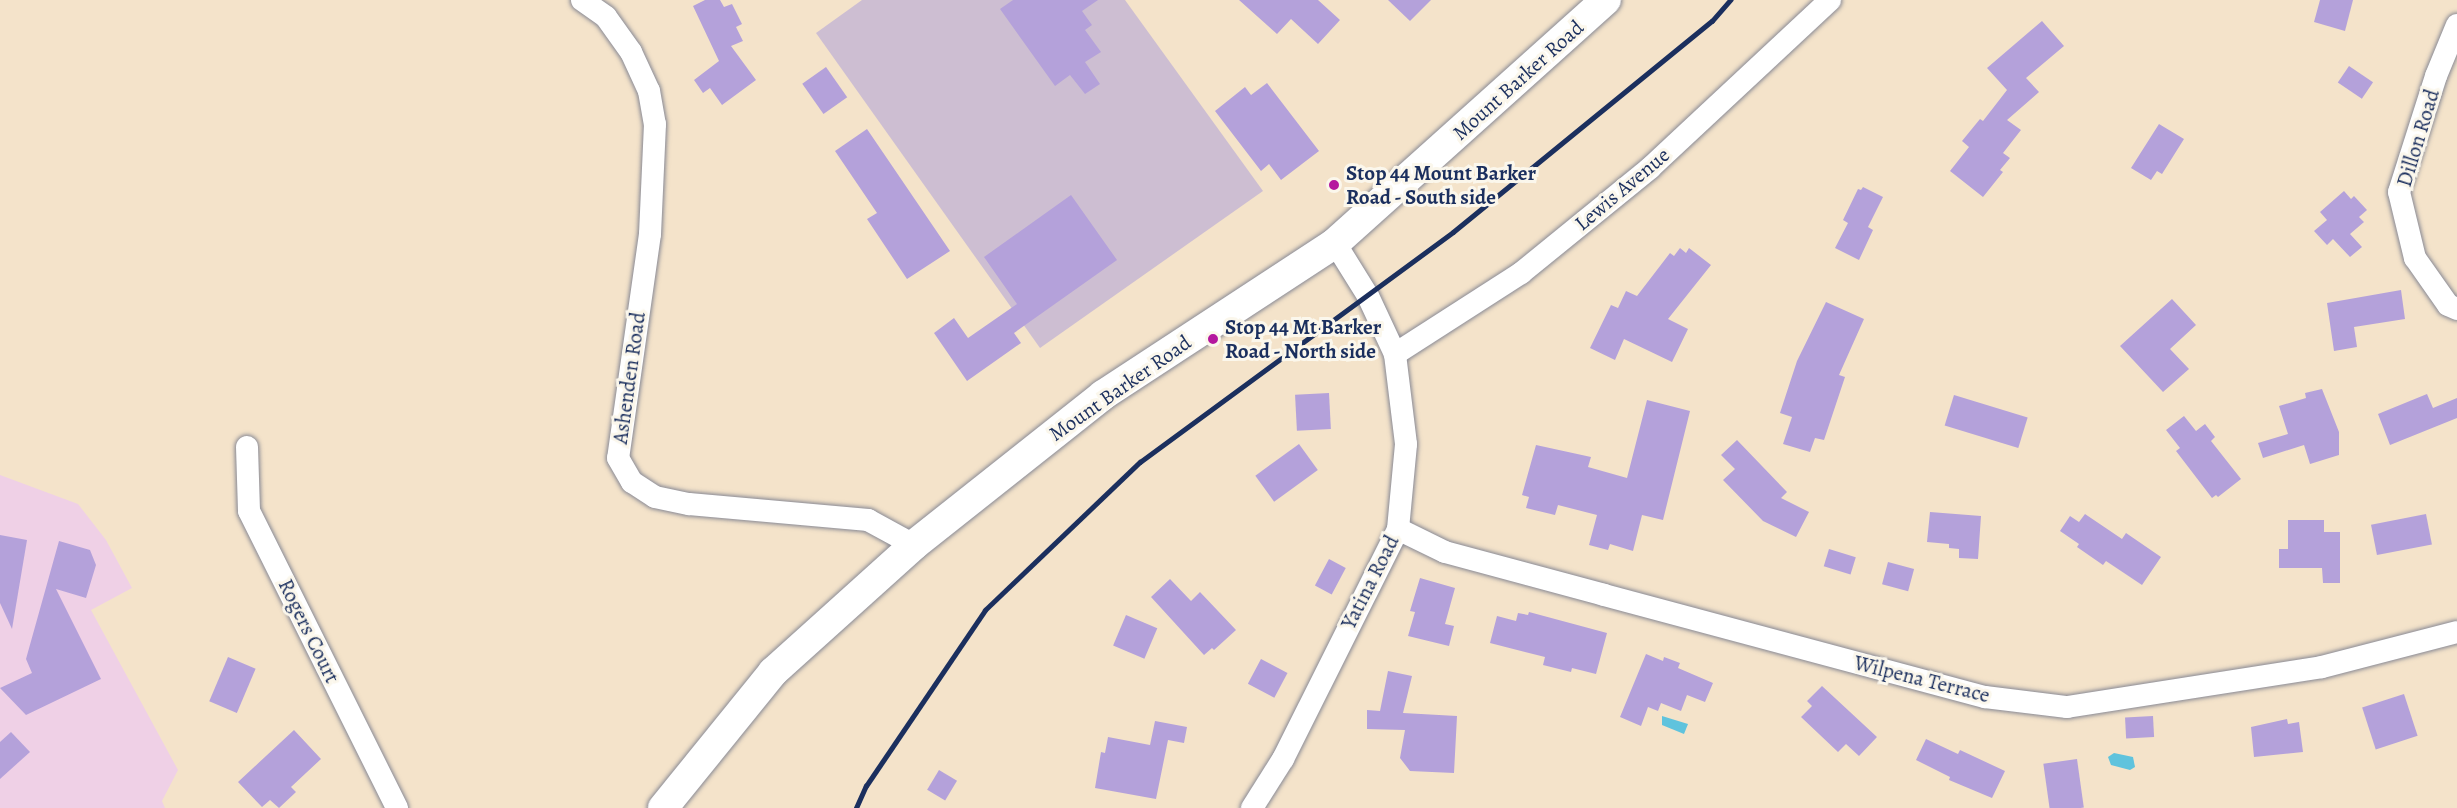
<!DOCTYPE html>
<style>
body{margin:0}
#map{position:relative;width:2457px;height:808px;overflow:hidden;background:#f4e3ca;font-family:Alegreya,serif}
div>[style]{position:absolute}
.built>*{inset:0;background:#efd0e6}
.industrial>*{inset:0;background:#cdbed2}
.water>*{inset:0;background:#5fc3dd}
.building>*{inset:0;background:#b4a1da;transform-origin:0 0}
.roads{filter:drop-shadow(0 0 2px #888994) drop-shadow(0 0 2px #888994)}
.minor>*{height:22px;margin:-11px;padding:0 11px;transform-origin:11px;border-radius:11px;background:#fff}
.major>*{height:30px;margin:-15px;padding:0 15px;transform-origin:15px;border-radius:15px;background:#fff}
.rail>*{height:4.5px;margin:-2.25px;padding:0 2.25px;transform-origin:2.25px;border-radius:2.25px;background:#1b2f5e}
.dots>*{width:16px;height:16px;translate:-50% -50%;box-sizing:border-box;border:3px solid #fbf7ec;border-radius:50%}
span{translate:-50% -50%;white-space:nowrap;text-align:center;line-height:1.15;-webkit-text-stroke:6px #fbf7ec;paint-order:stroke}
.street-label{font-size:21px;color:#1b2f5e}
.poi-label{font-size:21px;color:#1b2f5e;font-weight:700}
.left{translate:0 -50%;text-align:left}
</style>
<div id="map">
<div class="built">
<i style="clip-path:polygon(0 475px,78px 504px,106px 540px,132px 588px,91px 610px,178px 770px,162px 801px,165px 808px,0 808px)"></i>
</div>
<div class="industrial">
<i style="clip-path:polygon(862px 0,1125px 0,1263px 191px,1040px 348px,816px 33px)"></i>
</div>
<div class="water">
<i style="clip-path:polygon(1662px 716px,1688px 724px,1684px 734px,1662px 725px)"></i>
<i style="clip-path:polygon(2114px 753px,2133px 757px,2135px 767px,2130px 770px,2111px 765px,2108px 757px)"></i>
</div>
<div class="building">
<i style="clip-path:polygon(705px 0,720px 0,724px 7px,732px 4px,742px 24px,736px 27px,743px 41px,731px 46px,756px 80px,722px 105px,710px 88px,703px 93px,694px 80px,719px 61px,693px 6px)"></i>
<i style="clip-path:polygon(1013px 0,1098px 0,1082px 11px,1092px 25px,1085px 30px,1101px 52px,1085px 62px,1100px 84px,1085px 94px,1070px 75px,1055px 86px,1000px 9px)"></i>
<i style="clip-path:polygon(1239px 0,1318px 0,1340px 20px,1318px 44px,1291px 19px,1277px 34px)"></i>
<i style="clip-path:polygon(1388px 0,1431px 0,1410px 21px)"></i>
<i style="clip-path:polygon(2320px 0,2353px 0,2345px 31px,2314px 22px)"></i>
<i style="clip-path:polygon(2042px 21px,2064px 46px,2026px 78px,2039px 92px,2007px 120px,2021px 130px,2003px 153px,2010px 158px,2000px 170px,2003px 172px,1983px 197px,1950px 171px,1969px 147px,1962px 141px,1980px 119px,1983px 121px,2007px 90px,1987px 68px)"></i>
<i style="left:2349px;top:66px;width:29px;height:20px;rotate:34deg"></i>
<i style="left:826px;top:67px;width:37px;height:29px;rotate:55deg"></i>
<i style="clip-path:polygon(1267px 83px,1319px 151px,1281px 180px,1269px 164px,1261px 171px,1215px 111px,1245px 87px,1251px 95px)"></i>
<i style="clip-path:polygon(2159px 124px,2184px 139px,2162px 174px,2157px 171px,2151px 180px,2131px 168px)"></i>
<i style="clip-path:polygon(867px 129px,950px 251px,907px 279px,867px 219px,877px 213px,835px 151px)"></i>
<i style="clip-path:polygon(1863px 187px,1883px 197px,1868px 227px,1873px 230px,1859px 260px,1835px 248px,1848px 223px,1843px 220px,1858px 189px,1861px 190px)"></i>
<i style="clip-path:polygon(2344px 191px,2351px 199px,2354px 196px,2367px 210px,2359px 217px,2364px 222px,2350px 234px,2362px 247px,2350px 257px,2333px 239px,2327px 245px,2314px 231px,2327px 220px,2320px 212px)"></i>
<i style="clip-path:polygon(1071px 195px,1117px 260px,1014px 333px,1021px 343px,967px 381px,934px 333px,954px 318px,968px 338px,1017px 304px,984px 257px)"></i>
<i style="clip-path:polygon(1680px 248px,1686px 253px,1689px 248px,1711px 265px,1668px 319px,1688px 329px,1672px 362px,1624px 339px,1615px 360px,1590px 348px,1611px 305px,1618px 308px,1626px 291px,1637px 296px,1670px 253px,1674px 256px)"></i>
<i style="clip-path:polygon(2401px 290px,2405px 319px,2354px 327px,2357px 347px,2334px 351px,2327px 303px)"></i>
<i style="clip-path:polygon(2172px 299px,2196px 325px,2170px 349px,2189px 369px,2163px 392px,2120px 346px)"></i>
<i style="clip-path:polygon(1826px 302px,1864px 319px,1839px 375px,1845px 377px,1824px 440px,1815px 438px,1810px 452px,1783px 444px,1792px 417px,1780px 413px,1797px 361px)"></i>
<i style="clip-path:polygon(2322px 389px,2339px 432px,2339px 455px,2310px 464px,2304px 445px,2263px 458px,2258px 443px,2288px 434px,2279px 406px,2306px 398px,2305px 393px)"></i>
<i style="left:1329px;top:393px;width:36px;height:34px;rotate:87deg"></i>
<i style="clip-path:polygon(2427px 394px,2433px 408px,2457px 398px,2457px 418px,2390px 445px,2378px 414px)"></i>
<i style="left:1954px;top:395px;width:77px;height:32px;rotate:17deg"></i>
<i style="clip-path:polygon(1647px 400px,1690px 411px,1663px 520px,1642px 515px,1633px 551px,1610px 544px,1608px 550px,1589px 545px,1597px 515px,1558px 505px,1555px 515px,1526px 508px,1529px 497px,1522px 495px,1536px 445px,1591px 457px,1588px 467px,1627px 478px)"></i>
<i style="clip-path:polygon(2184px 416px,2196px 431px,2205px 424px,2215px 437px,2211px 441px,2241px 479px,2218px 497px,2216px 495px,2212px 498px,2176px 451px,2180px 448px,2166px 430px)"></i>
<i style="clip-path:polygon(1737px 440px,1787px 492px,1781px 498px,1809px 512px,1796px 537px,1763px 521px,1723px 480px,1735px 469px,1721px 455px)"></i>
<i style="left:1299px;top:444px;width:32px;height:54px;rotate:54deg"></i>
<i style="clip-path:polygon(1930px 512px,1981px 516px,1978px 559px,1959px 558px,1959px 549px,1949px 548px,1949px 544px,1927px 542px)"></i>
<i style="clip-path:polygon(2085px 514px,2122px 539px,2126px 533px,2161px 557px,2142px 585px,2106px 561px,2103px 565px,2077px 547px,2079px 544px,2060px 531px,2070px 516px,2079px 522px)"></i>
<i style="left:2426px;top:514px;width:31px;height:56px;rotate:79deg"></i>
<i style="clip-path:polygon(2288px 520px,2324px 520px,2324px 532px,2340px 532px,2340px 583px,2323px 583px,2322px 568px,2279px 568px,2279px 549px,2288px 549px)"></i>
<i style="clip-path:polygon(0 535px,27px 540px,12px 629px,0 603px)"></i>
<i style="clip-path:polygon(59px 541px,90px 550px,96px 565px,86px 598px,56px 589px,101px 679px,26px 715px,0 688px,32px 673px,26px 659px)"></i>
<i style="left:1829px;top:549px;width:28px;height:18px;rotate:17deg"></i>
<i style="left:1329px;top:559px;width:19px;height:30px;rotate:28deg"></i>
<i style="left:1888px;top:562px;width:27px;height:23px;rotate:15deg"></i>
<i style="clip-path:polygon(1420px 578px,1455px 588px,1445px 624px,1454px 626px,1449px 646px,1408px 636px,1415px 612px,1410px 611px)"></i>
<i style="clip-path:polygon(1170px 579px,1191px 601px,1200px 592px,1236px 630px,1214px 650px,1212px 648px,1204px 655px,1151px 597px)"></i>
<i style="clip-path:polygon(1529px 612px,1607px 633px,1596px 674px,1572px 668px,1571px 672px,1543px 665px,1545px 657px,1490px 643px,1497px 616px,1516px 621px,1518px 613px,1528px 615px)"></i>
<i style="left:1126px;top:615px;width:34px;height:33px;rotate:23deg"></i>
<i style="clip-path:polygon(1646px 654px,1663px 661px,1664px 657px,1680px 663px,1678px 668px,1713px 683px,1705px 702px,1687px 695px,1681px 711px,1661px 703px,1658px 711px,1648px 707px,1641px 726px,1620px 717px)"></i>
<i style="left:228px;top:657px;width:30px;height:48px;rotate:23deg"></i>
<i style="left:1261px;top:659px;width:30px;height:28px;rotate:28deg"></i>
<i style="clip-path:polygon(1388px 671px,1412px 676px,1403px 713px,1457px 716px,1454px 773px,1410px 771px,1400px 758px,1405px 730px,1367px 729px,1367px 710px,1380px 711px)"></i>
<i style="clip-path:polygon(1822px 686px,1877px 737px,1859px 756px,1846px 744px,1838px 752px,1801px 717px,1812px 706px,1807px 701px)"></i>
<i style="left:2404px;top:694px;width:44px;height:44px;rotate:72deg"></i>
<i style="left:2153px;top:716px;width:21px;height:28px;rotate:87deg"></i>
<i style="clip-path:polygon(2287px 719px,2288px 724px,2299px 722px,2303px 752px,2254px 757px,2251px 727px)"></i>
<i style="clip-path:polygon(1155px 721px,1187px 727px,1184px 743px,1168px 740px,1156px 799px,1095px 788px,1101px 752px,1105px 753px,1108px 737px,1150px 745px)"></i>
<i style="clip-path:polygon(294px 730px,321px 759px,291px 787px,296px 792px,279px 808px,270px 800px,262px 807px,238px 782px)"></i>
<i style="clip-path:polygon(11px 732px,30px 752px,0 779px,0 742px)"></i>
<i style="clip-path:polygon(1926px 739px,1958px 754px,1960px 750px,2005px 771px,1992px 798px,1949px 780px,1950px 777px,1916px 760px)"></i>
<i style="left:2077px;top:759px;width:49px;height:34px;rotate:82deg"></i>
<i style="left:939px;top:770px;width:21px;height:23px;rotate:31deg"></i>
</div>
<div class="roads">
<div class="minor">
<i style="left:582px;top:0;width:29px;rotate:35deg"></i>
<i style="left:606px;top:17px;width:43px;rotate:54.5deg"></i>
<i style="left:631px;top:52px;width:43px;rotate:65.2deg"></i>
<i style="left:649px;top:91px;width:34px;rotate:80deg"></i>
<i style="left:655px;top:124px;width:110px;rotate:92.6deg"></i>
<i style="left:650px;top:234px;width:226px;rotate:98.1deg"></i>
<i style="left:618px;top:458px;width:28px;rotate:60deg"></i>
<i style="left:632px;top:482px;width:27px;rotate:33deg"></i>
<i style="left:655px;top:497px;width:35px;rotate:12deg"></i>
<i style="left:689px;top:504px;width:180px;rotate:5.1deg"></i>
<i style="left:868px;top:520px;width:52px;rotate:28.5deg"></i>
<i style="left:2457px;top:25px;width:55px;rotate:112.4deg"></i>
<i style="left:2436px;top:76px;width:122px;rotate:107.7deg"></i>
<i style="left:2399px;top:192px;width:68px;rotate:76.4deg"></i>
<i style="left:2415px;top:258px;width:57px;rotate:54.9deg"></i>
<i style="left:2448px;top:305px;width:10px;rotate:24deg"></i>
<i style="left:1395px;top:354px;width:150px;rotate:-32.7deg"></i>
<i style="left:1521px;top:273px;width:166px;rotate:-39.1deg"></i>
<i style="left:1650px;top:168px;width:246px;rotate:-43deg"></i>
<i style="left:247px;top:447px;width:64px;rotate:88.2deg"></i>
<i style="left:249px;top:511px;width:332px;rotate:63.5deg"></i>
<i style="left:1398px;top:529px;width:52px;rotate:26.1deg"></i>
<i style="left:1445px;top:552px;width:165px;rotate:15.1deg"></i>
<i style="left:1604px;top:595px;width:394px;rotate:15deg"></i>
<i style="left:1985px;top:697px;width:83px;rotate:7deg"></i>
<i style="left:2067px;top:707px;width:258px;rotate:-8.9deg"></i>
<i style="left:2322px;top:667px;width:139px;rotate:-14.5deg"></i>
<i style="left:1252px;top:808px;width:58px;rotate:-57.7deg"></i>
<i style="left:1283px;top:759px;width:257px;rotate:-63.4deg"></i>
<i style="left:1398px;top:529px;width:85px;rotate:-84.6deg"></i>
<i style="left:1406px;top:444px;width:91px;rotate:-97deg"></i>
<i style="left:1395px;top:354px;width:64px;rotate:-115deg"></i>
<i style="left:1368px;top:296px;width:62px;rotate:-121.9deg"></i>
</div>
<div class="major">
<i style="left:663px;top:808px;width:175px;rotate:-51deg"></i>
<i style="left:773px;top:672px;width:190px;rotate:-42deg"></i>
<i style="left:914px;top:545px;width:241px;rotate:-38.4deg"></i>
<i style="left:1103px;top:395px;width:277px;rotate:-33.2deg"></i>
<i style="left:1335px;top:243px;width:364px;rotate:-41.9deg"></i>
</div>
</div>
<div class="rail">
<i style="left:856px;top:808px;width:24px;rotate:-66deg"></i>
<i style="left:866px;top:786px;width:212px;rotate:-55.9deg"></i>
<i style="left:985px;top:610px;width:214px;rotate:-43.7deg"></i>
<i style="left:1140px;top:462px;width:388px;rotate:-36.3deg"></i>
<i style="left:1453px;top:232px;width:334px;rotate:-39.2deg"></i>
<i style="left:1712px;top:21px;width:28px;rotate:-49deg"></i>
</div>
<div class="dots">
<i style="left:1334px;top:185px;background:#b5179e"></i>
<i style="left:1213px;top:339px;background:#b5179e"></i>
</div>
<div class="street-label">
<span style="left:1518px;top:80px;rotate:-42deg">Mount Barker Road</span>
<span style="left:2418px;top:138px;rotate:-73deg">Dillon Road</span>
<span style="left:1622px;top:189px;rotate:-40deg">Lewis Avenue</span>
<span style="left:629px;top:378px;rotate:-82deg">Ashenden Road</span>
<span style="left:1120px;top:388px;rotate:-35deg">Mount Barker Road</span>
<span style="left:1370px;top:582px;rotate:-63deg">Yatina Road</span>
<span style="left:309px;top:631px;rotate:64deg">Rogers Court</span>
<span style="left:1922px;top:679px;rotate:14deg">Wilpena Terrace</span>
</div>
<div class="poi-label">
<span class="left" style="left:1346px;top:185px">Stop 44 Mount Barker<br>Road - South side</span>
<span class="left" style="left:1225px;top:339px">Stop 44 Mt Barker<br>Road - North side</span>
</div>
</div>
